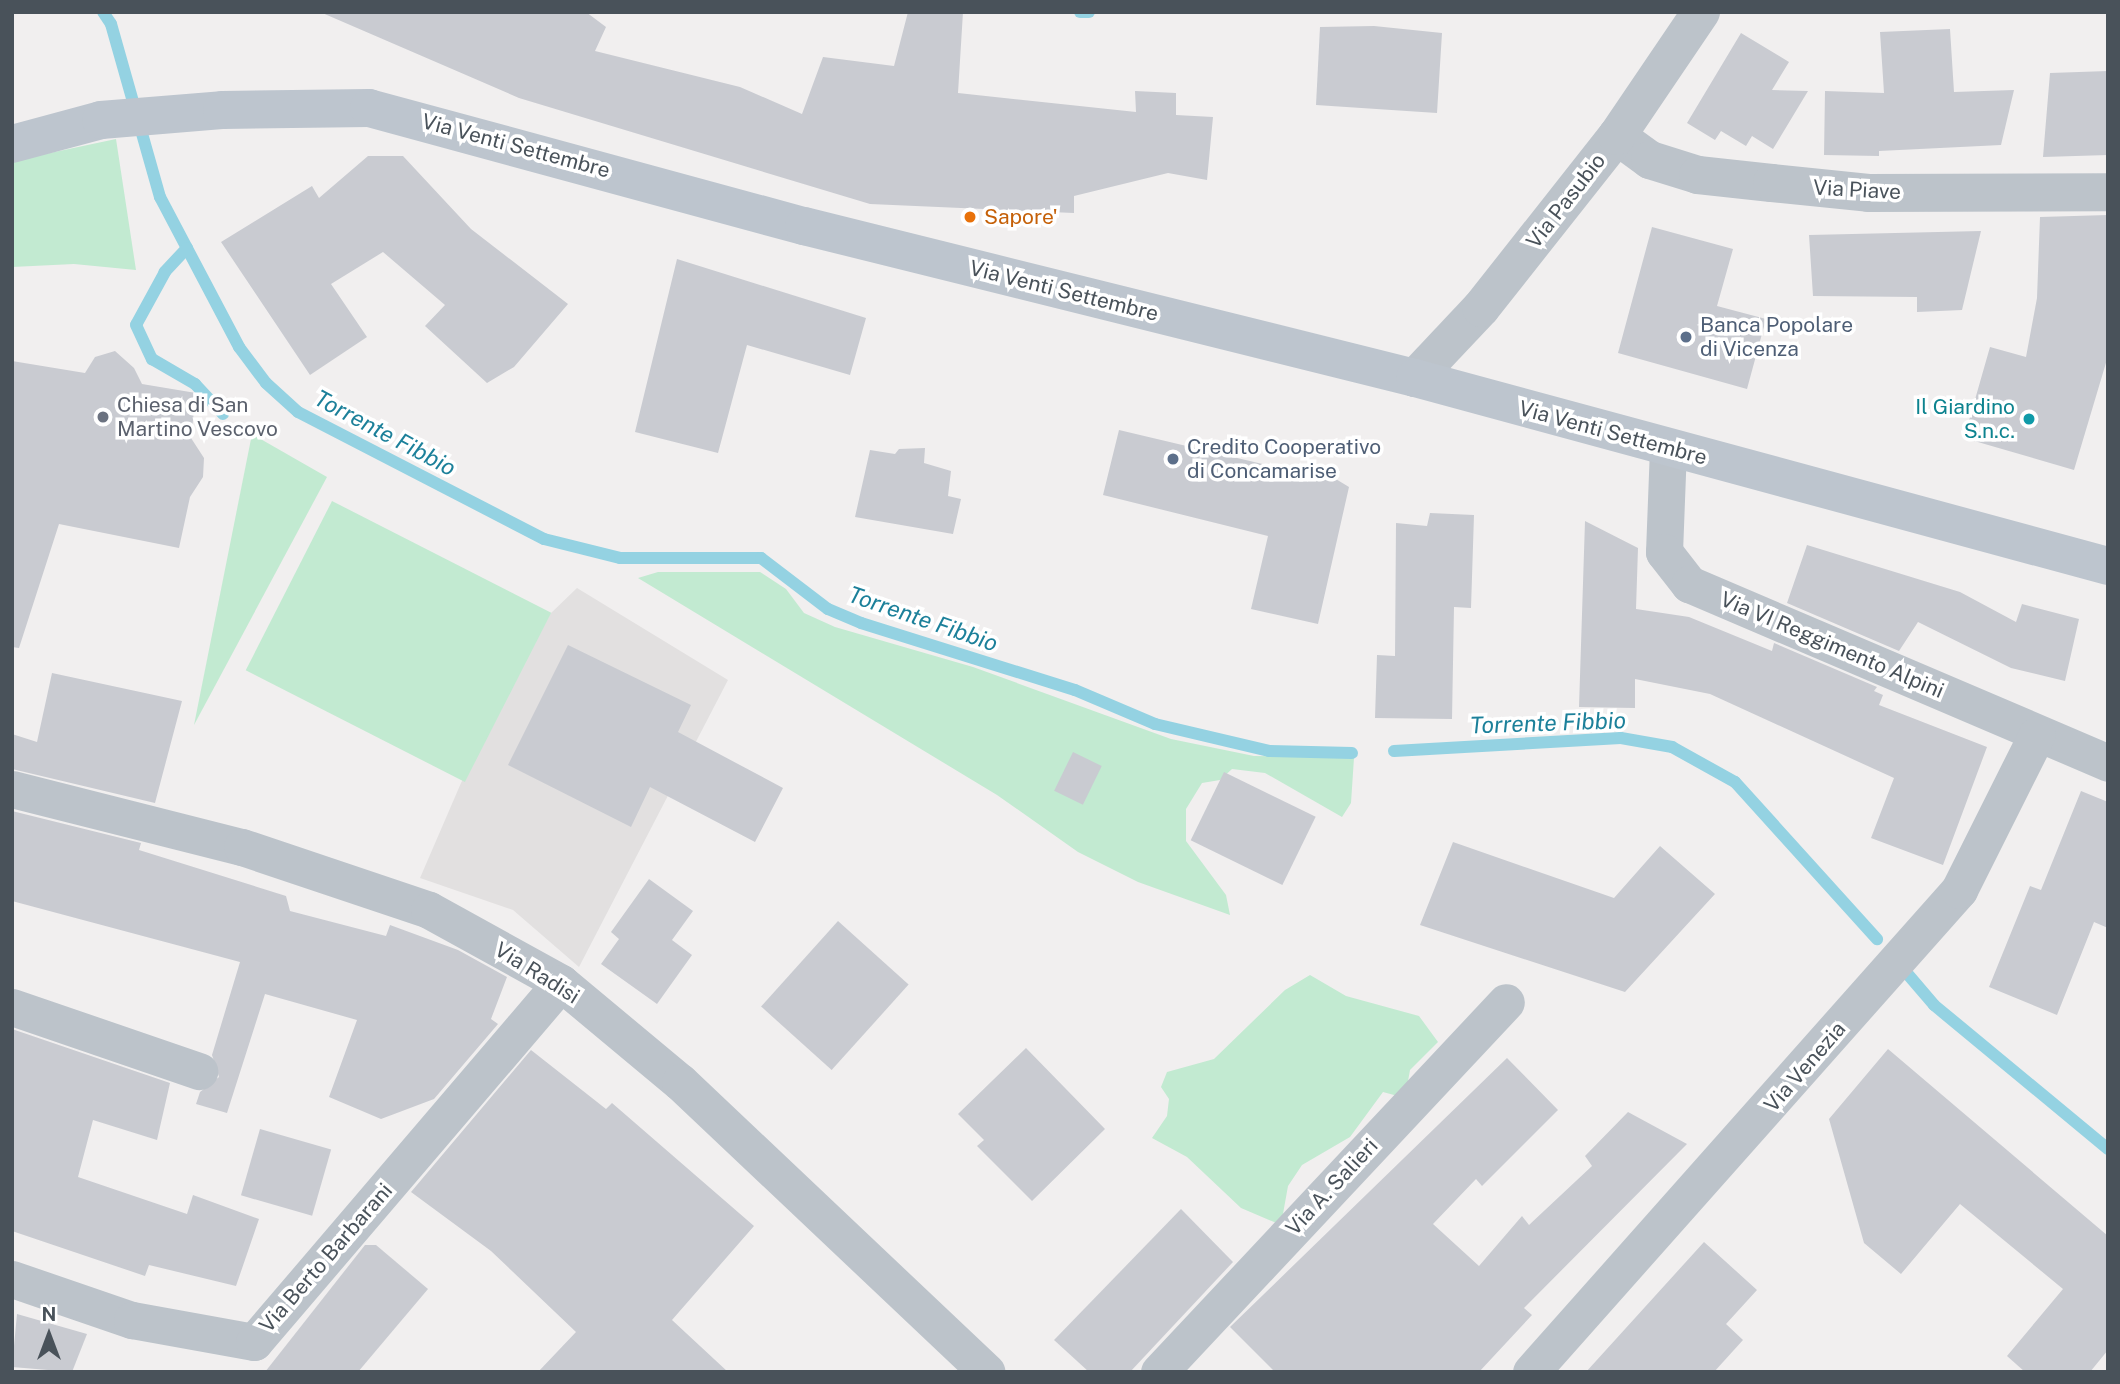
<!DOCTYPE html>
<style>
body{margin:0}
#map{position:relative;width:2120px;height:1384px;overflow:hidden;background:#f1efef;font-family:"Public Sans",sans-serif}
div>[style]{position:absolute}
.education>*{inset:0;background:#e2e0e0}
.green>*{inset:0;background:#c2ead1;transform-origin:0 0}
.stream>*{height:12px;margin:-6px;padding:0 6px;transform-origin:6px;border-radius:6px;background:#94d2e2}
.building>*{inset:0;background:#c9cbd1;transform-origin:0 0}
.minor>*{height:37px;margin:-18.5px;padding:0 18.5px;transform-origin:18.5px;border-radius:18.5px;background:#bcc3ca}
.tertiary>*{height:38px;margin:-19px;padding:0 19px;transform-origin:19px;border-radius:19px;background:#bcc3ca}
.secondary>*{height:38px;margin:-19px;padding:0 19px;transform-origin:19px;border-radius:19px;background:#bdc5ce}
.dots>*{width:19px;height:19px;translate:-50% -50%;box-sizing:border-box;border:4px solid #fff;border-radius:50%}
span{translate:-50% -50%;white-space:nowrap;text-align:center;line-height:1.15;-webkit-text-stroke:7px #fff;paint-order:stroke}
.street-label{font-size:21px;color:#49525a}
.food-label{font-size:21px;color:#c56008}
.left{translate:0 -50%;text-align:left}
.service-label{font-size:21px;color:#4e5e75}
.worship-label{font-size:21px;color:#5b616d}
.culture-label{font-size:21px;color:#0d838f}
.right{translate:-100% -50%;text-align:right}
.water-label{font-size:23px;color:#1c809a;font-style:italic}
.frame{position:absolute;inset:0;border:14px solid #49525a;pointer-events:none}
.north{position:absolute;left:14px;top:1300px;width:70px;height:70px;-webkit-text-stroke:5px #fff;paint-order:stroke;rotate:0deg;font-size:19px;font-weight:700;line-height:28px;text-align:center;color:#49525a}
.north::after{content:'';display:block;margin:auto;width:24px;height:32px;background:#49525a;clip-path:polygon(50% 0,100% 100%,50% 72%,0 100%)}
</style>
<div id="map">
<div class="education">
<i style="clip-path:polygon(577px 588px,728px 680px,579px 967px,513px 910px,420px 878px,461px 783px,550px 614px)"></i>
</div>
<div class="green">
<i style="clip-path:polygon(116px 139px,136px 270px,74px 264px,12px 267px,12px 161px)"></i>
<i style="clip-path:polygon(252px 434px,327px 477px,194px 725px)"></i>
<i style="left:332px;top:501px;width:246px;height:190px;rotate:27deg"></i>
<i style="clip-path:polygon(658px 572px,760px 572px,786px 589px,804px 613px,835px 627px,973px 667px,1171px 739px,1254px 756px,1354px 758px,1351px 803px,1342px 817px,1265px 773px,1232px 769px,1220px 780px,1202px 783px,1186px 809px,1186px 841px,1226px 895px,1230px 915px,1138px 882px,1078px 852px,997px 795px,638px 578px)"></i>
<i style="clip-path:polygon(1310px 975px,1346px 996px,1419px 1016px,1438px 1042px,1410px 1070px,1405px 1098px,1383px 1092px,1350px 1137px,1302px 1165px,1288px 1186px,1281px 1225px,1241px 1208px,1187px 1157px,1152px 1138px,1167px 1116px,1169px 1099px,1161px 1087px,1167px 1072px,1214px 1059px,1285px 990px)"></i>
</div>
<div class="stream">
<i style="left:103px;top:12px;width:14px;rotate:56deg"></i>
<i style="left:111px;top:24px;width:180px;rotate:74.2deg"></i>
<i style="left:160px;top:197px;width:170px;rotate:62.2deg"></i>
<i style="left:239px;top:347px;width:45px;rotate:53.1deg"></i>
<i style="left:266px;top:383px;width:43px;rotate:42.2deg"></i>
<i style="left:298px;top:412px;width:277px;rotate:27.3deg"></i>
<i style="left:544px;top:539px;width:78px;rotate:14deg"></i>
<i style="left:620px;top:558px;width:141px"></i>
<i style="left:761px;top:558px;width:84px;rotate:37.3deg"></i>
<i style="left:828px;top:609px;width:36px;rotate:23deg"></i>
<i style="left:861px;top:623px;width:224px;rotate:17.4deg"></i>
<i style="left:1075px;top:690px;width:87px;rotate:23deg"></i>
<i style="left:1155px;top:724px;width:117px;rotate:13.3deg"></i>
<i style="left:1269px;top:751px;width:83px;rotate:1.4deg"></i>
<i style="left:1080px;top:12px;width:9px"></i>
<i style="left:187px;top:248px;width:33px;rotate:133deg"></i>
<i style="left:165px;top:272px;width:60px;rotate:118.7deg"></i>
<i style="left:136px;top:325px;width:38px;rotate:65deg"></i>
<i style="left:152px;top:359px;width:50px;rotate:30.2deg"></i>
<i style="left:195px;top:384px;width:41px;rotate:47deg"></i>
<i style="left:1394px;top:751px;width:227px;rotate:-3.3deg"></i>
<i style="left:1621px;top:738px;width:52px;rotate:10deg"></i>
<i style="left:1672px;top:747px;width:72px;rotate:29.1deg"></i>
<i style="left:1735px;top:782px;width:212px;rotate:47.9deg"></i>
<i style="left:1905px;top:971px;width:45px;rotate:49.5deg"></i>
<i style="left:1934px;top:1005px;width:226px;rotate:39.6deg"></i>
</div>
<div class="building">
<i style="clip-path:polygon(320px 12px,586px 12px,606px 27px,595px 51px,740px 87px,802px 114px,823px 57px,894px 66px,908px 12px,963px 12px,958px 93px,1136px 112px,1135px 91px,1176px 93px,1176px 115px,1213px 117px,1207px 180px,1168px 173px,1074px 196px,1074px 213px,870px 204px,519px 98px)"></i>
<i style="clip-path:polygon(1374px 26px,1442px 33px,1437px 113px,1316px 105px,1320px 27px)"></i>
<i style="clip-path:polygon(1950px 29px,1954px 92px,2014px 90px,2001px 145px,1879px 151px,1879px 156px,1824px 155px,1825px 91px,1884px 93px,1880px 32px)"></i>
<i style="clip-path:polygon(1741px 33px,1789px 62px,1772px 90px,1808px 91px,1773px 149px,1752px 136px,1746px 146px,1721px 131px,1715px 140px,1687px 123px)"></i>
<i style="clip-path:polygon(2108px 71px,2108px 155px,2043px 157px,2050px 73px)"></i>
<i style="clip-path:polygon(368px 156px,403px 156px,471px 229px,568px 304px,514px 367px,487px 383px,425px 326px,445px 305px,383px 252px,331px 284px,367px 337px,310px 375px,221px 242px,312px 186px,319px 198px)"></i>
<i style="clip-path:polygon(2108px 215px,2108px 356px,2074px 470px,1964px 438px,1990px 347px,2026px 357px,2037px 298px,2040px 217px)"></i>
<i style="clip-path:polygon(1652px 227px,1733px 249px,1717px 306px,1766px 319px,1747px 389px,1618px 353px)"></i>
<i style="clip-path:polygon(1981px 231px,1962px 310px,1917px 312px,1917px 297px,1813px 296px,1809px 235px)"></i>
<i style="clip-path:polygon(677px 259px,866px 318px,850px 375px,747px 345px,718px 453px,635px 432px)"></i>
<i style="clip-path:polygon(115px 351px,134px 368px,142px 384px,196px 393px,191px 438px,204px 458px,203px 477px,190px 497px,179px 548px,59px 524px,19px 648px,12px 647px,12px 361px,85px 373px,95px 357px)"></i>
<i style="clip-path:polygon(1119px 430px,1284px 469px,1316px 467px,1349px 487px,1318px 624px,1251px 609px,1268px 536px,1103px 495px)"></i>
<i style="clip-path:polygon(925px 448px,924px 463px,951px 471px,948px 496px,961px 499px,953px 534px,855px 517px,870px 450px,895px 454px,899px 449px)"></i>
<i style="clip-path:polygon(1430px 513px,1474px 515px,1471px 608px,1454px 607px,1452px 719px,1375px 718px,1377px 655px,1395px 656px,1396px 523px,1427px 526px)"></i>
<i style="clip-path:polygon(1585px 521px,1638px 548px,1636px 609px,1689px 617px,1772px 651px,1774px 643px,1877px 687px,1874px 691px,1883px 695px,1879px 705px,1987px 747px,1943px 865px,1871px 838px,1894px 778px,1710px 694px,1635px 679px,1635px 708px,1579px 707px)"></i>
<i style="clip-path:polygon(1807px 545px,1960px 592px,2016px 622px,2022px 604px,2079px 619px,2065px 681px,2011px 668px,1918px 622px,1899px 651px,1787px 603px)"></i>
<i style="clip-path:polygon(568px 645px,691px 705px,678px 732px,783px 788px,755px 842px,650px 787px,631px 827px,508px 765px)"></i>
<i style="clip-path:polygon(52px 673px,182px 701px,155px 803px,12px 769px,12px 734px,37px 742px)"></i>
<i style="left:1073px;top:752px;width:32px;height:43px;rotate:26deg"></i>
<i style="left:1224px;top:772px;width:102px;height:76px;rotate:26deg"></i>
<i style="clip-path:polygon(2081px 791px,2108px 802px,2108px 928px,2094px 922px,2057px 1015px,1989px 987px,2030px 886px,2041px 890px)"></i>
<i style="clip-path:polygon(12px 811px,141px 843px,139px 850px,286px 896px,290px 911px,386px 936px,390px 925px,458px 950px,507px 977px,491px 1019px,498px 1024px,434px 1099px,381px 1119px,329px 1097px,357px 1020px,265px 994px,227px 1113px,196px 1104px,200px 1092px,219px 1077px,212px 1055px,240px 962px,12px 901px)"></i>
<i style="clip-path:polygon(1453px 842px,1614px 898px,1660px 846px,1715px 894px,1625px 992px,1420px 925px)"></i>
<i style="clip-path:polygon(649px 879px,693px 911px,672px 940px,692px 955px,657px 1004px,601px 964px,619px 939px,611px 932px)"></i>
<i style="left:838px;top:921px;width:95px;height:115px;rotate:42deg"></i>
<i style="clip-path:polygon(12px 1029px,170px 1083px,157px 1140px,93px 1120px,78px 1177px,187px 1214px,193px 1195px,259px 1219px,236px 1286px,149px 1265px,145px 1276px,12px 1231px)"></i>
<i style="clip-path:polygon(1026px 1048px,1105px 1129px,1032px 1201px,977px 1146px,984px 1140px,958px 1114px)"></i>
<i style="clip-path:polygon(1888px 1049px,2108px 1236px,2108px 1350px,2090px 1372px,2025px 1372px,2007px 1356px,2063px 1289px,1960px 1204px,1901px 1274px,1864px 1243px,1829px 1119px)"></i>
<i style="clip-path:polygon(531px 1050px,606px 1109px,612px 1103px,754px 1226px,672px 1320px,728px 1372px,538px 1372px,576px 1332px,491px 1251px,411px 1192px)"></i>
<i style="clip-path:polygon(1507px 1058px,1558px 1110px,1482px 1186px,1476px 1179px,1433px 1224px,1479px 1266px,1522px 1216px,1529px 1225px,1592px 1166px,1585px 1156px,1628px 1112px,1687px 1144px,1524px 1308px,1532px 1315px,1479px 1372px,1275px 1372px,1230px 1327px)"></i>
<i style="left:260px;top:1129px;width:74px;height:69px;rotate:16deg"></i>
<i style="clip-path:polygon(1181px 1209px,1233px 1262px,1130px 1372px,1089px 1372px,1054px 1340px)"></i>
<i style="clip-path:polygon(1704px 1242px,1757px 1290px,1726px 1324px,1743px 1340px,1714px 1372px,1586px 1372px)"></i>
<i style="clip-path:polygon(365px 1245px,376px 1245px,428px 1289px,358px 1372px,265px 1372px)"></i>
<i style="clip-path:polygon(17px 1314px,87px 1334px,72px 1372px,12px 1367px)"></i>
</div>
<div class="minor">
<i style="left:1668px;top:448px;width:104px;rotate:92.2deg"></i>
<i style="left:1664px;top:552px;width:41px;rotate:52deg"></i>
<i style="left:1689px;top:584px;width:456px;rotate:23.1deg"></i>
<i style="left:12px;top:789px;width:237px;rotate:14.2deg"></i>
<i style="left:242px;top:847px;width:197px;rotate:18.6deg"></i>
<i style="left:429px;top:910px;width:151px;rotate:28.9deg"></i>
<i style="left:561px;top:983px;width:155px;rotate:39.8deg"></i>
<i style="left:680px;top:1082px;width:422px;rotate:43.4deg"></i>
<i style="left:12px;top:1007px;width:198px;rotate:18.9deg"></i>
<i style="left:12px;top:1279px;width:127px;rotate:18.9deg"></i>
<i style="left:132px;top:1320px;width:124px;rotate:10.2deg"></i>
<i style="left:254px;top:1342px;width:472px;rotate:-49.5deg"></i>
<i style="left:1159px;top:1372px;width:507px;rotate:-46.84deg"></i>
<i style="left:1531px;top:1372px;width:645px;rotate:-48.4deg"></i>
<i style="left:1959px;top:890px;width:174px;rotate:-63.4deg"></i>
</div>
<div class="tertiary">
<i style="left:1617px;top:136px;width:41px;rotate:36deg"></i>
<i style="left:1650px;top:160px;width:50px;rotate:17.4deg"></i>
<i style="left:1698px;top:175px;width:74px;rotate:6.2deg"></i>
<i style="left:1772px;top:183px;width:97px;rotate:5.9deg"></i>
<i style="left:1868px;top:193px;width:240px;rotate:-0.2deg"></i>
<i style="left:1415px;top:378px;width:96px;rotate:-46.7deg"></i>
<i style="left:1481px;top:308px;width:219px;rotate:-51.7deg"></i>
<i style="left:1617px;top:136px;width:150px;rotate:-55.9deg"></i>
</div>
<div class="secondary">
<i style="left:12px;top:144px;width:92px;rotate:-15.1deg"></i>
<i style="left:101px;top:120px;width:121px;rotate:-4.7deg"></i>
<i style="left:222px;top:110px;width:147px;rotate:-0.8deg"></i>
<i style="left:369px;top:108px;width:451px;rotate:15.2deg"></i>
<i style="left:804px;top:226px;width:630px;rotate:13.97deg"></i>
<i style="left:1415px;top:378px;width:718px;rotate:15.18deg"></i>
</div>
<div class="dots">
<i style="left:970px;top:217px;background:#e8710a"></i>
<i style="left:1686px;top:337px;background:#5c6f8a"></i>
<i style="left:103px;top:417px;background:#6b7280"></i>
<i style="left:2029px;top:419px;background:#0f9aa8"></i>
<i style="left:1173px;top:459px;background:#5c6f8a"></i>
</div>
<div class="street-label">
<span style="left:516px;top:146px;rotate:15deg">Via Venti Settembre</span>
<span style="left:1857px;top:190px;rotate:3deg">Via Piave</span>
<span style="left:1566px;top:201px;rotate:-52deg">Via Pasubio</span>
<span style="left:1064px;top:291px;rotate:14deg">Via Venti Settembre</span>
<span style="left:1613px;top:433px;rotate:15deg">Via Venti Settembre</span>
<span style="left:1832px;top:645px;rotate:23deg">Via VI Reggimento Alpini</span>
<span style="left:537px;top:973px;rotate:32deg">Via Radisi</span>
<span style="left:1805px;top:1067px;rotate:-49deg">Via Venezia</span>
<span style="left:1332px;top:1187px;rotate:-47deg">Via A. Salieri</span>
<span style="left:326px;top:1258px;rotate:-49deg">Via Berto Barbarani</span>
</div>
<div class="food-label">
<span class="left" style="left:984px;top:217px">Sapore'</span>
</div>
<div class="service-label">
<span class="left" style="left:1700px;top:337px">Banca Popolare<br>di Vicenza</span>
<span class="left" style="left:1187px;top:459px">Credito Cooperativo<br>di Concamarise</span>
</div>
<div class="worship-label">
<span class="left" style="left:117px;top:417px">Chiesa di San<br>Martino Vescovo</span>
</div>
<div class="culture-label">
<span class="right" style="left:2015px;top:419px">Il Giardino<br>S.n.c.</span>
</div>
<div class="water-label">
<span style="left:385px;top:433px;rotate:28deg">Torrente Fibbio</span>
<span style="left:923px;top:619px;rotate:19deg">Torrente Fibbio</span>
<span style="left:1548px;top:723px;rotate:-2deg">Torrente Fibbio</span>
</div>
<div class="frame"></div>
<div class="north">N</div>
</div>
